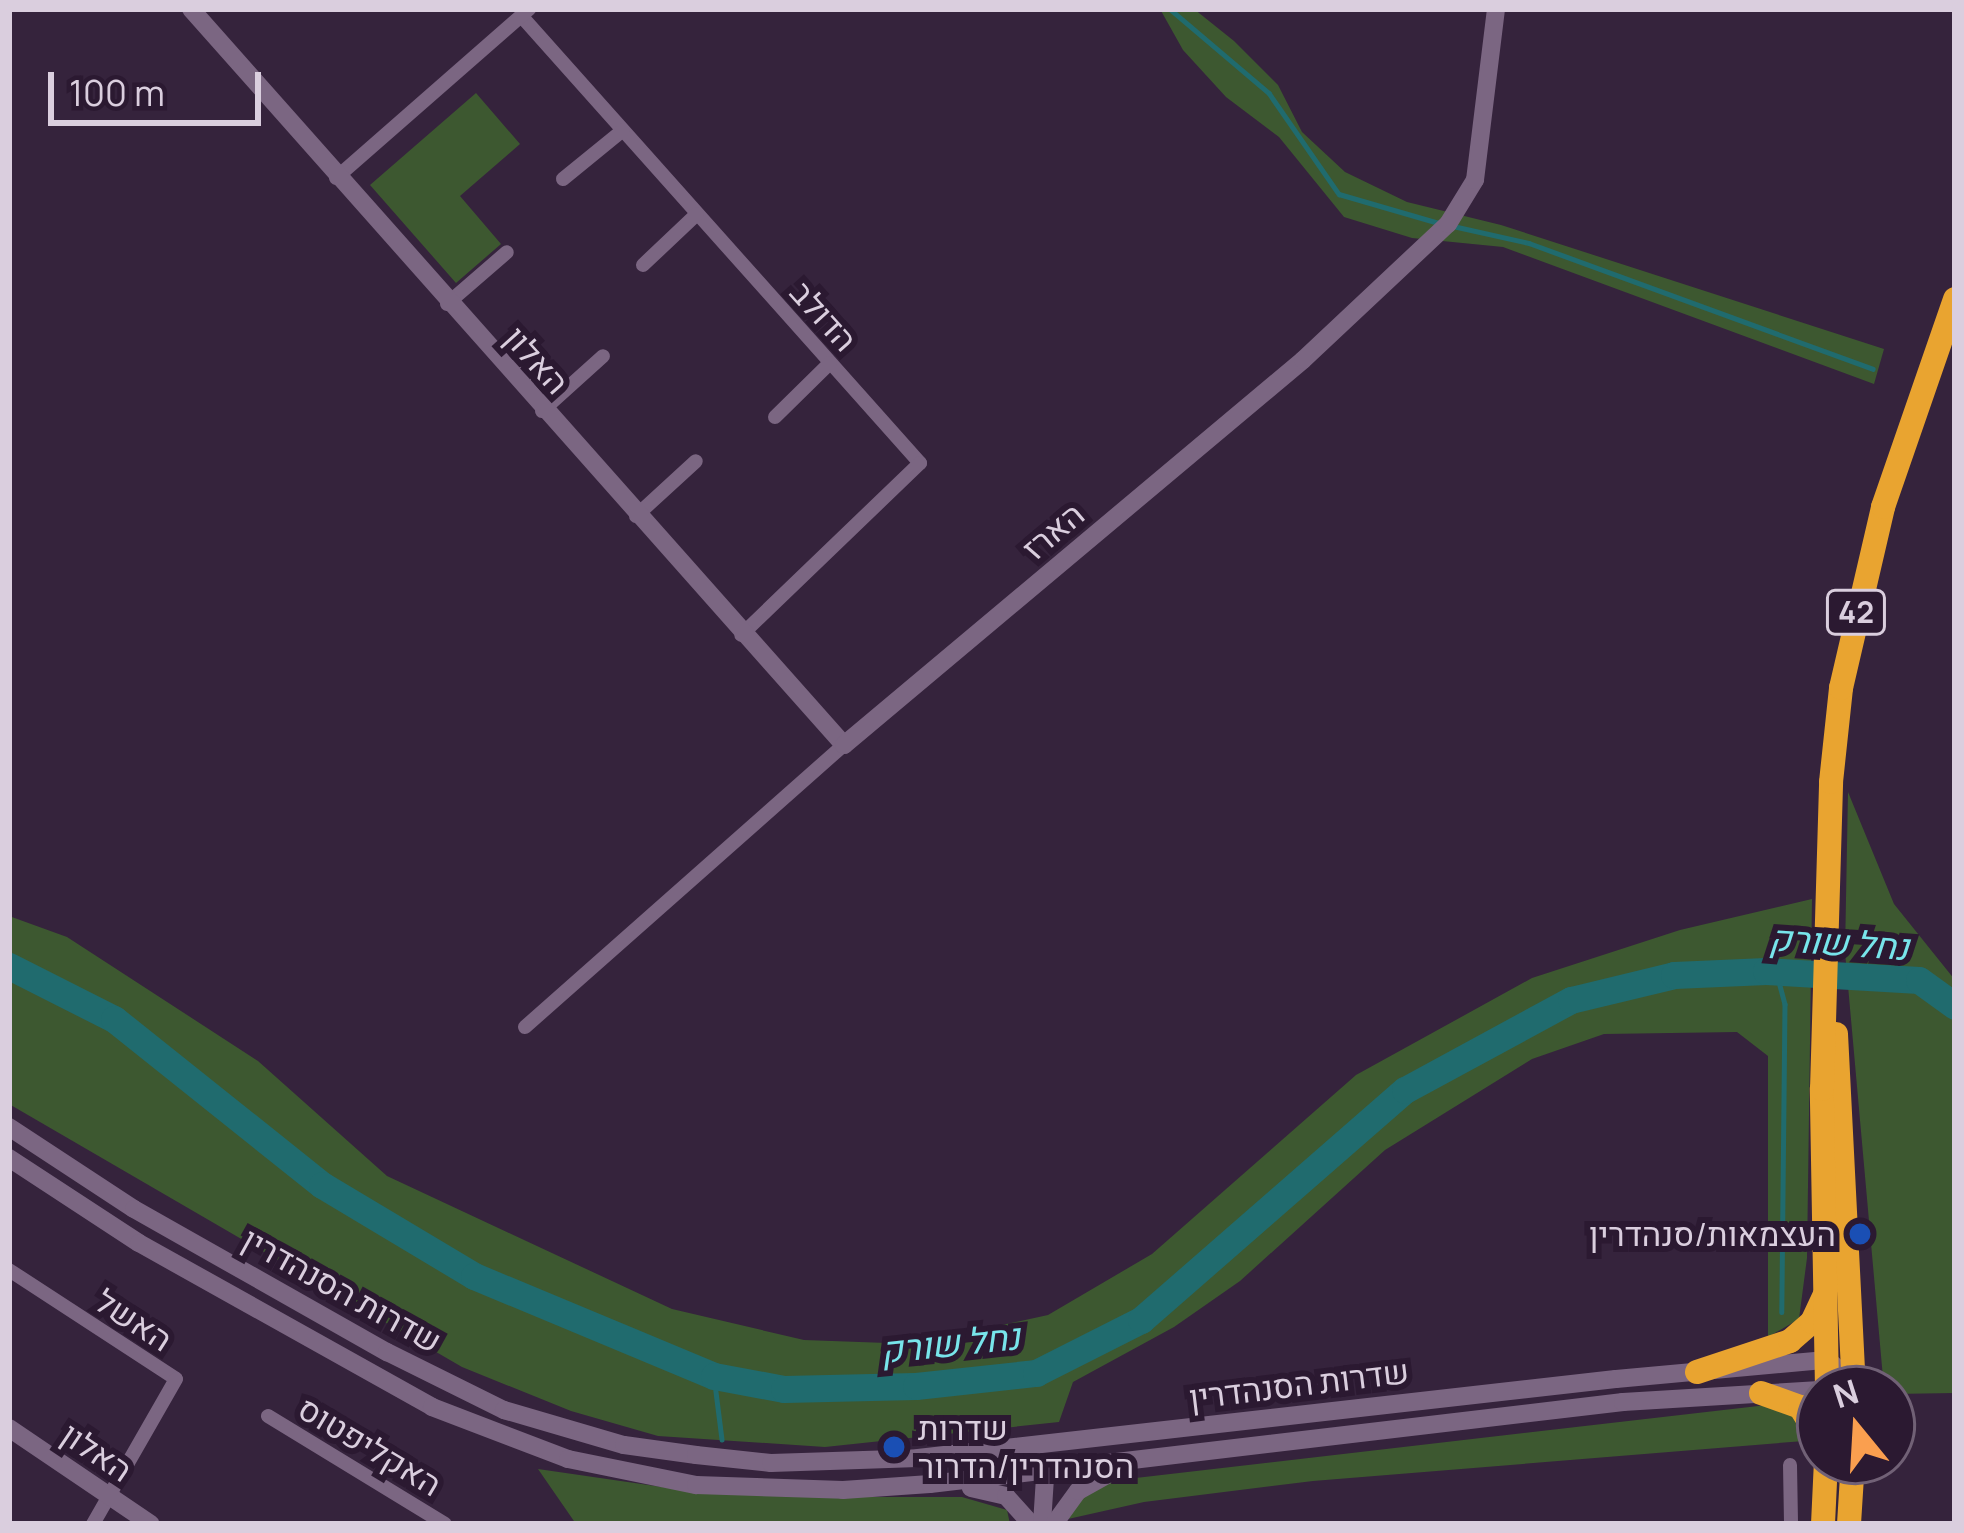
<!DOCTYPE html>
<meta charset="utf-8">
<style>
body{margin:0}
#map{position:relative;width:1964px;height:1533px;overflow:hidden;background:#35233c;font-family:Manrope,Heebo,sans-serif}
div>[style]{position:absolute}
.green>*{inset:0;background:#3d5830}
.stream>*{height:4.5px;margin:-2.25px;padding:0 2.25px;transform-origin:2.25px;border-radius:2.25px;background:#206b6e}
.river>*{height:27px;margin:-13.5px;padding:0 13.5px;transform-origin:13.5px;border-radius:13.5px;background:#206b6e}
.street>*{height:14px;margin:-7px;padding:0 7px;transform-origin:7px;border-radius:7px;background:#7b6682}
.secondary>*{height:18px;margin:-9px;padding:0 9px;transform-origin:9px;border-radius:9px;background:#7b6682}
.highway>*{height:24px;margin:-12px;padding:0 12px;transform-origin:12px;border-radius:12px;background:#e9a430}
.dots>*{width:33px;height:33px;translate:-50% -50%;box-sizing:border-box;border:6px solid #2b1931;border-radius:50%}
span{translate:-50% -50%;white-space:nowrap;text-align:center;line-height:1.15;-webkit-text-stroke:12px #2b1931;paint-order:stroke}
.shield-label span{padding:3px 9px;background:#2b1931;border:3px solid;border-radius:9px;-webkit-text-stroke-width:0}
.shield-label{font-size:30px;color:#dacede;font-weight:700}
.street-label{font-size:33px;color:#dacede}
.poi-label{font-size:33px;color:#dacede}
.right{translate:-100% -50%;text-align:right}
.left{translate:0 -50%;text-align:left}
.water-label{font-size:36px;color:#78e5eb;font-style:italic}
.frame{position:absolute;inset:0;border:12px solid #dacede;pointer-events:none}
.north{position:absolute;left:1796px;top:1365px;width:120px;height:120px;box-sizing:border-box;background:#2b1931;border:3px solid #716176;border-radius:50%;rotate:342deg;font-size:33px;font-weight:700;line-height:48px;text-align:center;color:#dacede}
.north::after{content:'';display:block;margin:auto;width:42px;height:54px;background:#fa9f4f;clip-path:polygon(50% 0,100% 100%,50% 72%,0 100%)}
.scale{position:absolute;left:48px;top:72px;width:213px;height:54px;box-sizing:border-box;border:6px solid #dacede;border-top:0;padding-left:15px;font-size:36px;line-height:42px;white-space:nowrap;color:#dacede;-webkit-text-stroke:9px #2b1931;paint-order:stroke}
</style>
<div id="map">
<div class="green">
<i style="clip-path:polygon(1160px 9px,1194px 9px,1234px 41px,1278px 85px,1302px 132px,1345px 172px,1407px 202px,1501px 225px,1884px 349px,1874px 384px,1503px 247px,1412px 238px,1344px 217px,1279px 137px,1226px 97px,1183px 50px)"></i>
<i style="clip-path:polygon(476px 93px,520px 144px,460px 196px,501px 244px,456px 283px,370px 185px)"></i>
<i style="clip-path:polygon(1848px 792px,1894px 904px,1955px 980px,1955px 1393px,1892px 1394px,1892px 1389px,1884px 1389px,1845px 952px)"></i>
<i style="clip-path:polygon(1812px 899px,1807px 1258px,1799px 1319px,1768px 1337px,1768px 1056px,1737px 1032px,1604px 1034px,1532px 1059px,1385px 1150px,1240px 1281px,1174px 1327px,1073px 1382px,1059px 1422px,825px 1447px,658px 1436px,571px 1411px,462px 1367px,9px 1104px,9px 916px,67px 937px,258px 1061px,387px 1176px,672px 1309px,804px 1340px,915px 1344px,1048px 1315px,1152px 1254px,1356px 1075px,1532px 978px,1680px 930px)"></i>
<i style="clip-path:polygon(1767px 1405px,1798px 1418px,1804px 1441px,1313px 1481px,1144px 1502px,1068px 1519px,1069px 1507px,1101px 1482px)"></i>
<i style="clip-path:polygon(538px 1469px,669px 1488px,817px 1497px,962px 1497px,1007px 1510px,1010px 1524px,576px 1524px)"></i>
</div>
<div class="stream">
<i style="left:1170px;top:9px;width:130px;rotate:40.3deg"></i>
<i style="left:1269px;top:93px;width:123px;rotate:55.3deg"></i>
<i style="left:1339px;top:194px;width:107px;rotate:16.2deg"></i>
<i style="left:1453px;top:226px;width:78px;rotate:12.6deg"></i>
<i style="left:1529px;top:243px;width:366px;rotate:20.1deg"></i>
<i style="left:1766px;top:971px;width:14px;rotate:30deg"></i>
<i style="left:1778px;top:978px;width:27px;rotate:75deg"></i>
<i style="left:1785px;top:1004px;width:308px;rotate:90.6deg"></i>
<i style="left:714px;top:1376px;width:64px;rotate:82.8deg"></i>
</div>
<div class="river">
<i style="left:9px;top:966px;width:118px;rotate:26.8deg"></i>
<i style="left:114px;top:1019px;width:266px;rotate:38.6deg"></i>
<i style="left:322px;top:1185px;width:177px;rotate:30.9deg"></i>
<i style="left:474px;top:1276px;width:260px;rotate:22.6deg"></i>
<i style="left:714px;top:1376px;width:71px;rotate:10.5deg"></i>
<i style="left:784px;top:1389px;width:132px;rotate:-1.3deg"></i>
<i style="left:916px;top:1386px;width:121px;rotate:-6.2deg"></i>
<i style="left:1036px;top:1373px;width:118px;rotate:-26.8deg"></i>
<i style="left:1141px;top:1320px;width:350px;rotate:-41.1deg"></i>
<i style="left:1405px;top:1090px;width:189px;rotate:-28.5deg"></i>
<i style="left:1571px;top:1000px;width:106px;rotate:-13.6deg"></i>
<i style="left:1674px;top:975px;width:92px;rotate:-2.5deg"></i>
<i style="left:1766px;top:971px;width:153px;rotate:3.4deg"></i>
<i style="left:1919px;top:980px;width:44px;rotate:35.8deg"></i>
</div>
<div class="street">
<i style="left:524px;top:19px;width:595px;rotate:48.27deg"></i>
<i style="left:920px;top:463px;width:248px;rotate:136.1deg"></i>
<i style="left:336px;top:178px;width:257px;rotate:-41.2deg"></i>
<i style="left:563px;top:179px;width:77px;rotate:-39.2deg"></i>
<i style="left:643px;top:265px;width:74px;rotate:-43.4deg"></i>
<i style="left:447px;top:304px;width:79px;rotate:-40.9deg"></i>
<i style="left:542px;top:411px;width:82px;rotate:-42deg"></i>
<i style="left:775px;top:417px;width:77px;rotate:-44.5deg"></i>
<i style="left:636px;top:516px;width:81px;rotate:-42.5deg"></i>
<i style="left:525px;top:1027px;width:426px;rotate:-41.5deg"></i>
<i style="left:9px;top:1270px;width:199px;rotate:33.1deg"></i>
<i style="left:176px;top:1379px;width:167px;rotate:119.8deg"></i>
<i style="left:268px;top:1416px;width:207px;rotate:31.4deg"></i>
<i style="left:1790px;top:1465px;width:59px;rotate:89deg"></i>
</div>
<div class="secondary">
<i style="left:191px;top:9px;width:984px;rotate:48.42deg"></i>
<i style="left:844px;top:745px;width:599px;rotate:-39.99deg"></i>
<i style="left:1303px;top:360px;width:199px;rotate:-43.2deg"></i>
<i style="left:1448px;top:224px;width:52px;rotate:-58.5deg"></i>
<i style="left:1475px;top:180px;width:172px;rotate:-83deg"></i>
<i style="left:9px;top:1127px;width:149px;rotate:33.3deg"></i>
<i style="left:134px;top:1209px;width:291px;rotate:29.5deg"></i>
<i style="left:387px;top:1352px;width:131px;rotate:26.4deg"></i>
<i style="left:504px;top:1410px;width:125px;rotate:16.3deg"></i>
<i style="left:624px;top:1445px;width:73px;rotate:7.9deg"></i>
<i style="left:696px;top:1455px;width:75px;rotate:6.1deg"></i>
<i style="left:771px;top:1463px;width:147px;rotate:-1.9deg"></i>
<i style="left:918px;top:1458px;width:702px;rotate:-6.46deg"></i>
<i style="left:1616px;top:1379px;width:211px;rotate:-5.2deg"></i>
<i style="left:1826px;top:1360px;width:9px;rotate:32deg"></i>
<i style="left:9px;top:1158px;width:155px;rotate:33.2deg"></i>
<i style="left:139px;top:1243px;width:336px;rotate:29.2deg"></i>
<i style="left:432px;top:1407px;width:146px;rotate:20.9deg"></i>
<i style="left:568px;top:1459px;width:131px;rotate:11.5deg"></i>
<i style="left:696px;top:1485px;width:147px;rotate:1.9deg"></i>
<i style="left:843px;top:1490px;width:87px;rotate:-3.9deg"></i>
<i style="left:930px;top:1484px;width:698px;rotate:-6.75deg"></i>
<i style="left:1623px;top:1402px;width:197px;rotate:-3.5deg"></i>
<i style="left:9px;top:1428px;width:171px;rotate:34.1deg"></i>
<i style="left:971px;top:1488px;width:36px;rotate:13deg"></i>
<i style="left:1006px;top:1496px;width:38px;rotate:48deg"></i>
<i style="left:1042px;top:1524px;width:62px;rotate:-86.3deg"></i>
<i style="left:1054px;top:1524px;width:41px;rotate:-54deg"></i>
<i style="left:1078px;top:1491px;width:43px;rotate:-28.9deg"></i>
</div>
<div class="highway">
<i style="left:1836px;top:1034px;width:355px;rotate:87.1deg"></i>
<i style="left:1697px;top:1372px;width:98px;rotate:-18.4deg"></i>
<i style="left:1790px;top:1341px;width:29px;rotate:-41deg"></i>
<i style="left:1812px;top:1322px;width:29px;rotate:-65deg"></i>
<i style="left:1827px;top:1389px;width:300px;rotate:-91deg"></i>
<i style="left:1822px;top:1089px;width:307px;rotate:-88.3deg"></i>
<i style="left:1831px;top:782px;width:95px;rotate:-83.9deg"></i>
<i style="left:1841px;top:688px;width:186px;rotate:-76.9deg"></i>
<i style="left:1883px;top:507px;width:220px;rotate:-70.9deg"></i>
<i style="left:1761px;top:1393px;width:41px;rotate:19.7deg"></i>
<i style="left:1800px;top:1407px;width:38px;rotate:58deg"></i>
<i style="left:1823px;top:1524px;width:63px;rotate:-87.3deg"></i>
<i style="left:1849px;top:1524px;width:63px;rotate:-86.4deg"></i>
</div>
<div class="dots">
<i style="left:1860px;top:1234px;background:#1a4fb4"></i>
<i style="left:894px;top:1447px;background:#1a4fb4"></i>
</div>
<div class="shield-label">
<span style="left:1856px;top:612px">42</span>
</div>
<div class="street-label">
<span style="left:824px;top:316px;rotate:48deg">הדולב</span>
<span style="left:537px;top:360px;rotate:48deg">האלון</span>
<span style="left:1053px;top:531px;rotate:-40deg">הארז</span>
<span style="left:342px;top:1290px;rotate:29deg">שדרות הסנהדרין</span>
<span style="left:134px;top:1320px;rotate:33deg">האשל</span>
<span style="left:1299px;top:1384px;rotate:-7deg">שדרות הסנהדרין</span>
<span style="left:370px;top:1446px;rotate:31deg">האקליפטוס</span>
<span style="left:97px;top:1452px;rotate:34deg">האלון</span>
</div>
<div class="poi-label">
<span class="right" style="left:1836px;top:1234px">העצמאות/סנהדרין</span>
<span class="left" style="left:918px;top:1447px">שדרות<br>הסנהדרין/הדרור</span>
</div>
<div class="water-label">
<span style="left:1839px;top:942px;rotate:4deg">נחל שורק</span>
<span style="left:950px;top:1343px;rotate:-6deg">נחל שורק</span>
</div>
<div class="frame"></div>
<div class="north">N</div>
<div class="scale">100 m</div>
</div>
